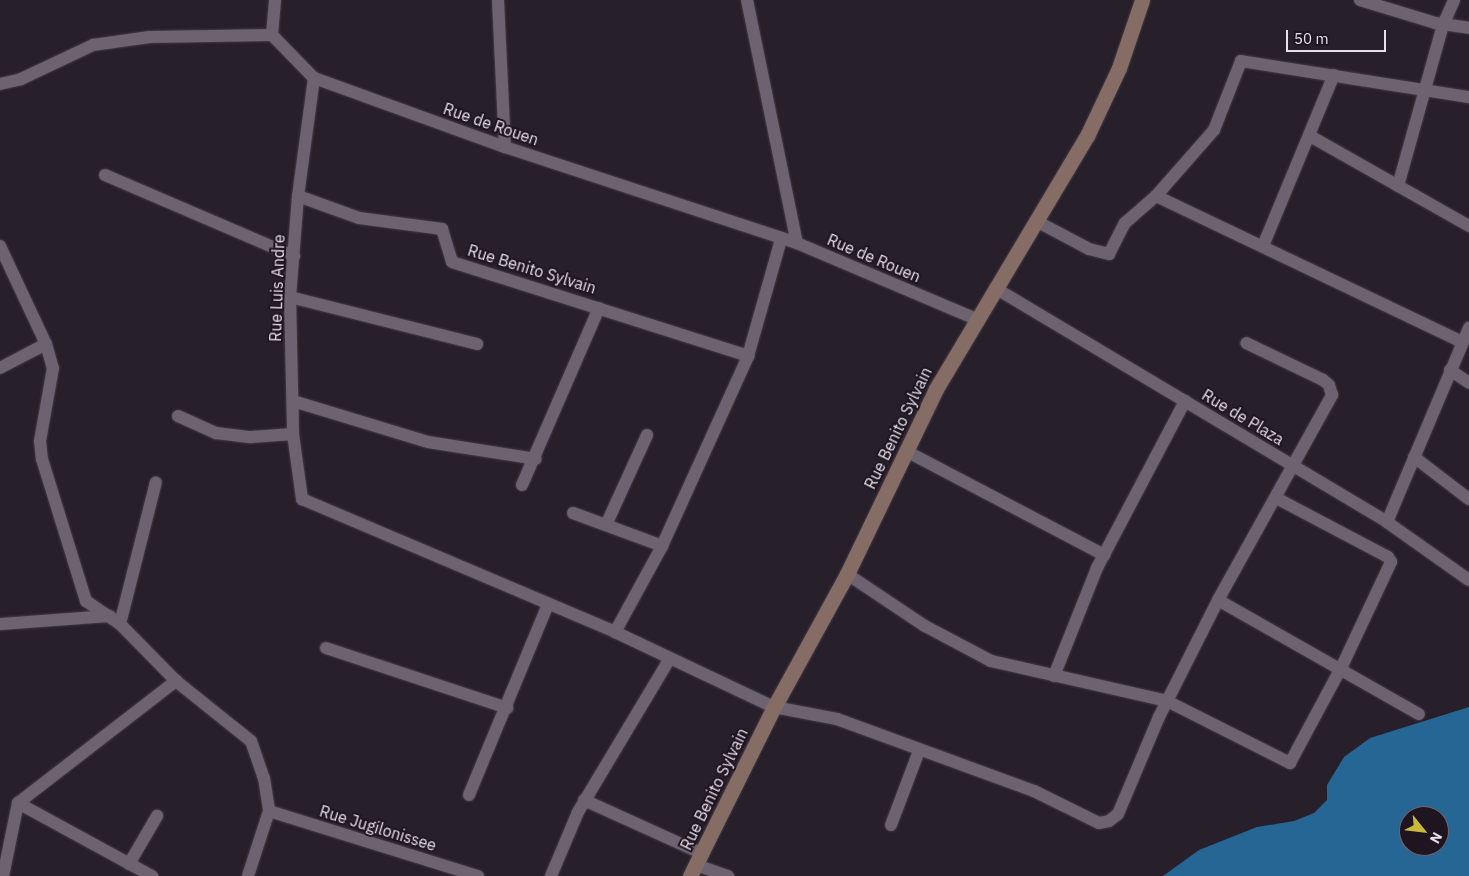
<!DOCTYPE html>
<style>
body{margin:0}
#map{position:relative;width:1469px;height:876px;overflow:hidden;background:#271f2a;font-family:"IBM Plex Sans",sans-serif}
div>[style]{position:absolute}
.water>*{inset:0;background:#256694}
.roads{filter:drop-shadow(0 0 1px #433c46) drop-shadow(0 0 1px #433c46)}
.street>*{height:12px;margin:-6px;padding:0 6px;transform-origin:6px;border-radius:6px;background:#6c6270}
.secondary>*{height:15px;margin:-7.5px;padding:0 7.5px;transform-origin:7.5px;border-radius:7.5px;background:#856c65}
span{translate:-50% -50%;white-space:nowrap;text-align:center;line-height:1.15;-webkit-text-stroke:4px #1e1521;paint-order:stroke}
.street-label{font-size:16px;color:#e6e0e8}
.north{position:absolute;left:1399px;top:806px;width:50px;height:50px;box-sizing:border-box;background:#1e1521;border:1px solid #6e6671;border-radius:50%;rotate:119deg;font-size:14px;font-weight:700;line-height:20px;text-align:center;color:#e6e0e8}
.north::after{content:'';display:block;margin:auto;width:18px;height:22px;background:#c8bb3b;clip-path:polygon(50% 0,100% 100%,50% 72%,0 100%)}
.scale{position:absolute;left:1286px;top:30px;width:100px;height:22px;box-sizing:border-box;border:2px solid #e6e0e8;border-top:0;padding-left:6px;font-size:15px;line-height:18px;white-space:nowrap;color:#e6e0e8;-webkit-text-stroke:4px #1e1521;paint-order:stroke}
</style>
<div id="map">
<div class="water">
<i style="clip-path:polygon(evenodd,1469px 707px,1469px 876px,1163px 876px,1199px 850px,1257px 827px,1294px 821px,1314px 813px,1327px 800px,1327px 785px,1344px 757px,1370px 738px,1469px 707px,1409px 816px,1439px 816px,1439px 846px,1409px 846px,1409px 816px)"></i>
</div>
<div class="roads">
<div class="street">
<i style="left:498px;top:0;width:147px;rotate:87.3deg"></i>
<i style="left:747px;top:0;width:248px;rotate:78.4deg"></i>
<i style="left:1360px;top:0;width:78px;rotate:17deg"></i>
<i style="left:1435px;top:23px;width:34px;rotate:8deg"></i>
<i style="left:272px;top:35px;width:35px;rotate:-85deg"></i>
<i style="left:314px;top:78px;width:119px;rotate:97.7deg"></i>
<i style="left:298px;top:196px;width:101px;rotate:94.5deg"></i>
<i style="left:290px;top:297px;width:137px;rotate:88.7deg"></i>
<i style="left:293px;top:434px;width:66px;rotate:82.1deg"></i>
<i style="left:302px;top:499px;width:340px;rotate:23deg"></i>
<i style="left:615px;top:632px;width:176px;rotate:25.3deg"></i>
<i style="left:774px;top:707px;width:64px;rotate:10.8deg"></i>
<i style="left:837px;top:719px;width:210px;rotate:20.1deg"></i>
<i style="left:1034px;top:791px;width:72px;rotate:26.2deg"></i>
<i style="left:1099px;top:823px;width:10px;rotate:-11deg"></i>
<i style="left:1109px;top:821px;width:11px;rotate:-38deg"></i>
<i style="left:1118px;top:814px;width:105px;rotate:-67.1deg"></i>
<i style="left:1159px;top:717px;width:131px;rotate:-63.2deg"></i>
<i style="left:1218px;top:600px;width:235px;rotate:-60.9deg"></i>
<i style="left:1332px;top:395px;width:10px;rotate:-107deg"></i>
<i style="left:1329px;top:385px;width:8px;rotate:-140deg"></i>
<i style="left:1323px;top:380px;width:85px;rotate:-154.3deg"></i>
<i style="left:0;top:84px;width:22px;rotate:-13deg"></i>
<i style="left:21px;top:79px;width:80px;rotate:-25.3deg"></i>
<i style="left:93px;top:45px;width:57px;rotate:-8.1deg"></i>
<i style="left:149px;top:37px;width:123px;rotate:-0.9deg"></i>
<i style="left:272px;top:35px;width:60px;rotate:45.7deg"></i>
<i style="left:314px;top:78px;width:203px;rotate:19.9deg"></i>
<i style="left:505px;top:147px;width:307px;rotate:18.2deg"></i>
<i style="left:797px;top:243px;width:194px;rotate:23deg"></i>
<i style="left:1310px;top:136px;width:183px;rotate:29.5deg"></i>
<i style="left:105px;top:175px;width:206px;rotate:23.2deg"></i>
<i style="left:1398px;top:186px;width:167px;rotate:-74.4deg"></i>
<i style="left:1443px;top:25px;width:27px;rotate:-66deg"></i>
<i style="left:298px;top:196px;width:65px;rotate:19.8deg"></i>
<i style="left:359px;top:218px;width:84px;rotate:7.5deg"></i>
<i style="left:442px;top:229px;width:34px;rotate:73deg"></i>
<i style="left:452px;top:262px;width:311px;rotate:17.6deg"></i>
<i style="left:1156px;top:196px;width:339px;rotate:25.5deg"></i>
<i style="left:1038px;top:222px;width:58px;rotate:27.9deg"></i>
<i style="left:1089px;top:249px;width:21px;rotate:14deg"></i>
<i style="left:1109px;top:254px;width:35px;rotate:-63deg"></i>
<i style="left:1125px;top:223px;width:41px;rotate:-41.1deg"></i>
<i style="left:1156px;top:196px;width:88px;rotate:-48.7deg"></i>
<i style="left:1214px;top:130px;width:74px;rotate:-68.6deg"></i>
<i style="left:1241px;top:61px;width:231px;rotate:9deg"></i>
<i style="left:0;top:246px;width:108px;rotate:64.9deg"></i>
<i style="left:46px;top:344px;width:25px;rotate:74deg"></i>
<i style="left:53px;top:368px;width:74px;rotate:100.1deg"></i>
<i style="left:40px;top:441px;width:18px;rotate:84deg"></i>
<i style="left:42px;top:459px;width:149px;rotate:72.8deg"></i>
<i style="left:86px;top:601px;width:41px;rotate:34.1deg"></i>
<i style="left:120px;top:624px;width:80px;rotate:45.5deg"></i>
<i style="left:176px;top:681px;width:96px;rotate:38.7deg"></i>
<i style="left:251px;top:741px;width:39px;rotate:71deg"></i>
<i style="left:264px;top:778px;width:33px;rotate:81deg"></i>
<i style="left:269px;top:811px;width:68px;rotate:107.9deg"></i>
<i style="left:1263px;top:246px;width:185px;rotate:-67.5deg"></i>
<i style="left:995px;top:288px;width:457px;rotate:30.8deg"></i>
<i style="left:1387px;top:522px;width:100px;rotate:35.3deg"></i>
<i style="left:290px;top:297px;width:193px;rotate:14.1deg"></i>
<i style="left:0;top:368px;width:52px;rotate:-27.6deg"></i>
<i style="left:1450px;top:370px;width:23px;rotate:34deg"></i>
<i style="left:293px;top:401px;width:141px;rotate:16.9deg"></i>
<i style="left:428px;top:442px;width:109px;rotate:8.9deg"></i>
<i style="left:178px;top:416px;width:42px;rotate:24.1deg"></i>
<i style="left:216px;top:433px;width:35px;rotate:7deg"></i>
<i style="left:251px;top:437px;width:42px;rotate:-4.1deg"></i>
<i style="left:906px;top:451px;width:224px;rotate:27.7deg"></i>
<i style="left:1414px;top:457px;width:69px;rotate:37.4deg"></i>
<i style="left:522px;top:485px;width:193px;rotate:-66.5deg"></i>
<i style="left:573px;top:513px;width:95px;rotate:20.3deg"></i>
<i style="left:1387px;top:522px;width:211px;rotate:-67.1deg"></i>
<i style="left:606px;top:525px;width:99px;rotate:-65.5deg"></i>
<i style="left:847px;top:574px;width:94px;rotate:33.7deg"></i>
<i style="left:925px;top:626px;width:75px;rotate:27.9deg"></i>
<i style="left:991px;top:661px;width:180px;rotate:12.8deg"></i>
<i style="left:1167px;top:701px;width:138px;rotate:26.8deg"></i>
<i style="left:1290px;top:763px;width:112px;rotate:-61.8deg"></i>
<i style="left:1343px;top:664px;width:113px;rotate:-64.8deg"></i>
<i style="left:1391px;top:562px;width:6px;rotate:-121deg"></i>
<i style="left:1388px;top:557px;width:127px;rotate:-152.2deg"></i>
<i style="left:1218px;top:600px;width:231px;rotate:29.6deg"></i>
<i style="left:0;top:624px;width:110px;rotate:-4.2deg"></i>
<i style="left:120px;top:624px;width:146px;rotate:-75.8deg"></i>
<i style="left:615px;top:632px;width:98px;rotate:-61.3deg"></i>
<i style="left:662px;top:546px;width:209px;rotate:-65.6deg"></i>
<i style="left:748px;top:356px;width:122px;rotate:-74.2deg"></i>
<i style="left:326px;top:648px;width:191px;rotate:18.3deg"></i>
<i style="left:1054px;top:676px;width:116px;rotate:-68.3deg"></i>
<i style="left:1097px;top:568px;width:189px;rotate:-62.2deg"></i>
<i style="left:469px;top:795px;width:207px;rotate:-67.5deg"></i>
<i style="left:584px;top:800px;width:131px;rotate:24.4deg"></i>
<i style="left:18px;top:803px;width:153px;rotate:28.6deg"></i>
<i style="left:269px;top:811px;width:219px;rotate:17.3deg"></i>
<i style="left:891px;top:825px;width:79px;rotate:-69.3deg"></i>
<i style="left:129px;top:864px;width:56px;rotate:-59.7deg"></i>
<i style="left:696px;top:865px;width:34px;rotate:19deg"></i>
<i style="left:3px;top:876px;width:75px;rotate:-78.4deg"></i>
<i style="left:18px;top:803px;width:200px;rotate:-37.7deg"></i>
<i style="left:551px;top:876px;width:69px;rotate:-67.1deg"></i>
<i style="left:578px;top:812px;width:179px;rotate:-59.1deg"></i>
</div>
<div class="secondary">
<i style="left:690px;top:876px;width:189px;rotate:-63.6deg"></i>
<i style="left:774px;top:707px;width:152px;rotate:-61.2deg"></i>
<i style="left:847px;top:574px;width:205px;rotate:-64.3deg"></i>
<i style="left:936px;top:389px;width:295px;rotate:-59.2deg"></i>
<i style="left:1087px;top:136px;width:75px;rotate:-64.8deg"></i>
<i style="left:1119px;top:68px;width:72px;rotate:-71.3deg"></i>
</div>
</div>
<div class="street-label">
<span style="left:491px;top:124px;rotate:19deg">Rue de Rouen</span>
<span style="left:874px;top:258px;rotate:23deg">Rue de Rouen</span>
<span style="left:532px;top:269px;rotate:17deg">Rue Benito Sylvain</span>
<span style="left:277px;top:288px;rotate:-88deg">Rue Luis Andre</span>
<span style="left:1243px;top:417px;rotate:31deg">Rue de Plaza</span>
<span style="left:898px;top:428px;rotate:-64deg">Rue Benito Sylvain</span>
<span style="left:714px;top:789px;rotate:-64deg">Rue Benito Sylvain</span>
<span style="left:378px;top:828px;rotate:17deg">Rue Jugilonissee</span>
</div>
<div class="north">N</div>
<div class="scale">50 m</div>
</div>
